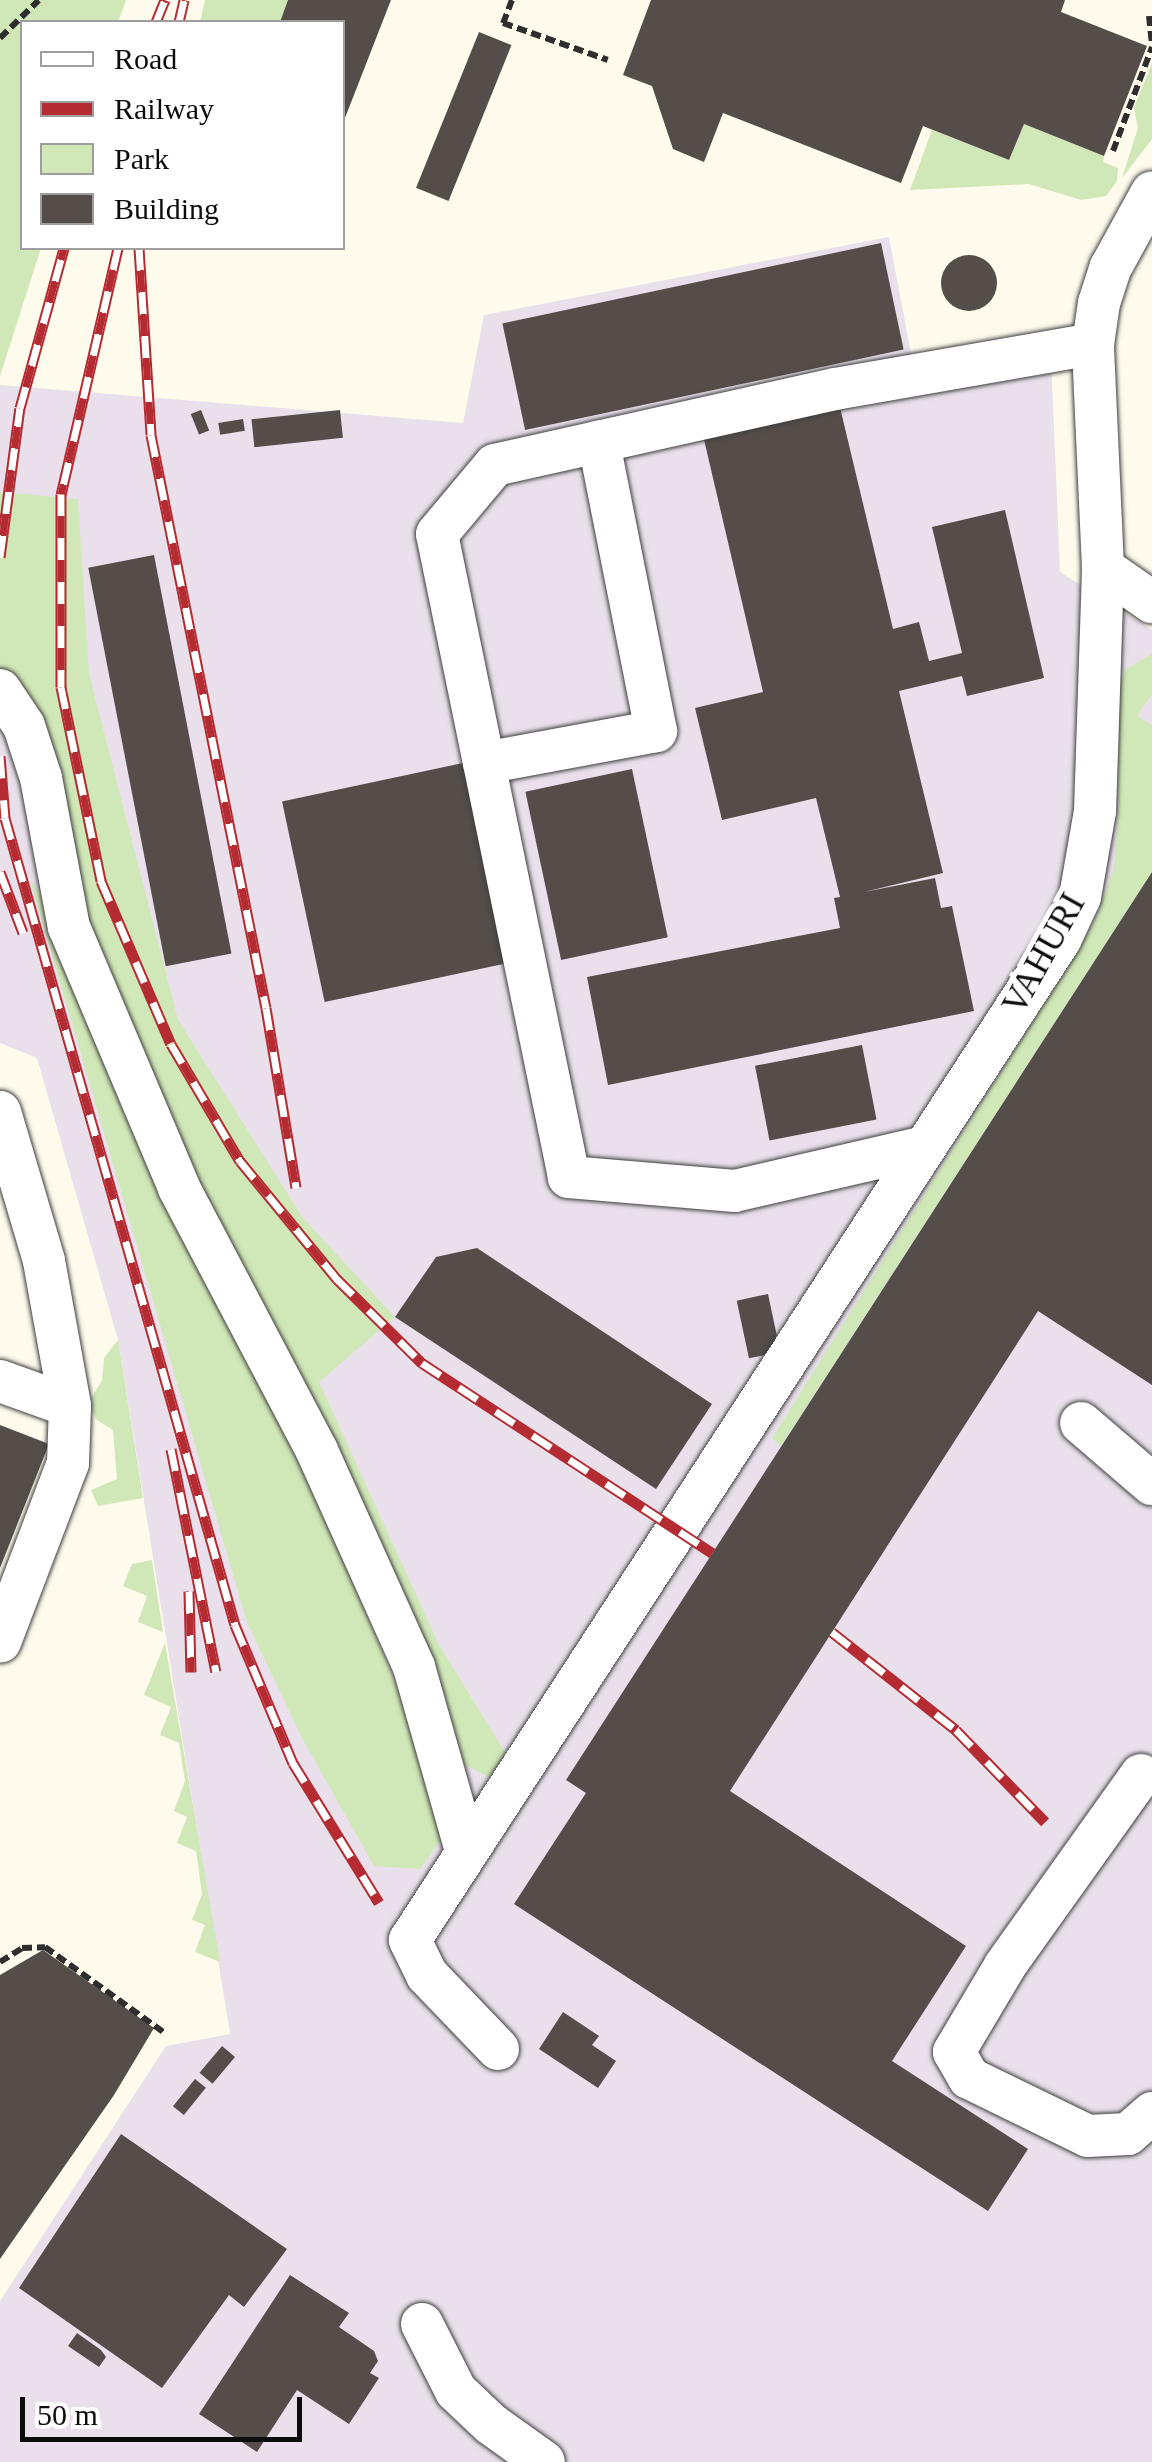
<!DOCTYPE html>
<style>
body{margin:0}
#map{position:relative;width:1152px;height:2462px;overflow:hidden;background:#fefaec;font-family:Georgia,serif}
div>[style]{position:absolute}
.industrial>*{inset:0;background:#e9e0eb}
.green>*{inset:0;background:#d0e7b7}
.building>*{inset:0;background:#544d49;transform-origin:0 0}
.round{border-radius:50%}
.path>*{height:6px;margin-top:-3px;transform-origin:0;background:repeating-linear-gradient(90deg,#2e2e2e 0 10px,transparent 0 15px)}
.roads{filter:drop-shadow(0 0 2px #3f3f3f) drop-shadow(0 0 2px #3f3f3f)}
.minor>*{height:42px;margin:-21px;padding:0 21px;transform-origin:21px;border-radius:21px;background:#fff}
.rail>*{height:11px;margin-top:-5.5px;transform-origin:0;background:repeating-linear-gradient(90deg,#fff 0 22px,#b52b32 0 44px);box-sizing:border-box;border-block:2px solid #b52b32}
span{translate:-50% -50%;white-space:nowrap;text-align:center;line-height:1.15;-webkit-text-stroke:10px #fff;paint-order:stroke}
.street-label{font-size:35px;color:#0c0c0c}
.legend{position:absolute;left:20px;top:20px;width:325px;height:230px;box-sizing:border-box;background:#fff;border:2px solid #9e9e9e;margin:0;padding:12px 18px;list-style:none;font-size:30px;color:#0c0c0c}
.legend li{display:flex;align-items:center;gap:20px;height:50px}
.legend b{width:50px;border:2px solid #9e9e9e}
.scale{position:absolute;left:20px;top:2397px;width:282px;height:45px;box-sizing:border-box;border:5px solid #0c0c0c;border-top:0;padding-left:12px;font-size:30px;line-height:35px;white-space:nowrap;color:#0c0c0c;-webkit-text-stroke:8px #fff;paint-order:stroke}
</style>
<div id="map">
<div class="industrial">
<i style="clip-path:polygon(889px 237px,912px 359px,1050px 334px,1060px 572px,1152px 630px,1152px 2462px,0 2462px,0 2301px,166px 2046px,230px 2034px,118px 1340px,37px 1058px,0 1043px,0 385px,463px 423px,484px 315px)"></i>
</div>
<div class="green">
<i style="clip-path:polygon(0 0,126px 0,118px 22px,22px 22px,22px 248px,41px 248px,0 376px)"></i>
<i style="clip-path:polygon(205px 0,288px 0,280px 22px,200px 22px)"></i>
<i style="clip-path:polygon(1152px 63px,1152px 139px,1122px 178px,1138px 128px,1134px 108px)"></i>
<i style="clip-path:polygon(1024px 124px,1104px 156px,1103px 162px,1118px 168px,1117px 181px,1106px 196px,1081px 200px,1029px 184px,910px 190px,932px 130px,1009px 160px)"></i>
<i style="clip-path:polygon(0 492px,78px 499px,89px 674px,178px 1020px,303px 1218px,395px 1317px,319px 1382px,439px 1645px,506px 1754px,489px 1777px,451px 1758px,155px 1104px,136px 1030px,82px 923px,17px 679px,0 669px)"></i>
<i style="clip-path:polygon(1152px 654px,1152px 694px,1137px 716px,1152px 725px,1152px 872px,781px 1446px,772px 1438px,1094px 923px,1114px 869px,1119px 805px,1113px 697px,1126px 669px)"></i>
<i style="clip-path:polygon(30px 880px,52px 909px,285px 1415px,400px 1695px,443px 1837px,420px 1869px,374px 1866px,302px 1738px,247px 1622px)"></i>
<i style="clip-path:polygon(118px 1340px,143px 1498px,98px 1506px,91px 1490px,117px 1479px,113px 1430px,97px 1420px,88px 1403px,102px 1381px,104px 1358px)"></i>
<i style="clip-path:polygon(152px 1560px,152px 1561px,163px 1632px,138px 1622px,147px 1596px,123px 1586px,132px 1564px)"></i>
<i style="clip-path:polygon(165px 1643px,220px 1962px,195px 1952px,205px 1925px,192px 1920px,202px 1894px,196px 1851px,177px 1843px,187px 1817px,174px 1811px,185px 1781px,179px 1743px,160px 1735px,171px 1707px,144px 1695px)"></i>
</div>
<div class="building">
<i style="clip-path:polygon(288px 0,391px 0,343px 123px,342px 22px,280px 22px)"></i>
<i style="clip-path:polygon(651px 0,1065px 0,1061px 12px,1147px 46px,1104px 156px,1024px 124px,1009px 160px,923px 126px,901px 183px,723px 113px,704px 162px,673px 149px,652px 86px,623px 75px)"></i>
<i style="left:479px;top:32px;width:35px;height:168px;rotate:22deg"></i>
<i style="left:881px;top:243px;width:109px;height:387px;rotate:78deg"></i>
<i class="round" style="left:941px;top:255px;width:56px;height:56px"></i>
<i style="clip-path:polygon(838px 399px,893px 629px,919px 622px,929px 661px,962px 653px,932px 527px,1005px 510px,1044px 678px,967px 696px,962px 676px,899px 691px,943px 873px,864px 892px,935px 878px,941px 908px,952px 906px,974px 1011px,608px 1085px,587px 977px,840px 928px,834px 898px,840px 897px,816px 798px,722px 820px,695px 708px,763px 692px,702px 431px)"></i>
<i style="left:201px;top:410px;width:22px;height:11px;rotate:68deg"></i>
<i style="left:340px;top:410px;width:28px;height:89px;rotate:84deg"></i>
<i style="left:243px;top:419px;width:12px;height:25px;rotate:81deg"></i>
<i style="left:154px;top:555px;width:406px;height:67px;rotate:79deg"></i>
<i style="left:463px;top:763px;width:205px;height:185px;rotate:78deg"></i>
<i style="left:632px;top:769px;width:172px;height:109px;rotate:78deg"></i>
<i style="clip-path:polygon(1152px 872px,1152px 1385px,1038px 1311px,730px 1791px,966px 1946px,892px 2061px,1028px 2149px,988px 2211px,514px 1904px,586px 1793px,566px 1780px)"></i>
<i style="left:862px;top:1045px;width:76px;height:109px;rotate:79deg"></i>
<i style="clip-path:polygon(477px 1248px,712px 1404px,656px 1489px,395px 1317px,436px 1257px)"></i>
<i style="left:768px;top:1294px;width:59px;height:32px;rotate:78deg"></i>
<i style="clip-path:polygon(0 1425px,49px 1444px,0 1568px)"></i>
<i style="clip-path:polygon(43px 1950px,154px 2028px,114px 2095px,0 2259px,0 1975px)"></i>
<i style="clip-path:polygon(563px 2012px,599px 2036px,592px 2045px,616px 2061px,598px 2088px,539px 2049px)"></i>
<i style="left:222px;top:2046px;width:17px;height:35px;rotate:40deg"></i>
<i style="left:195px;top:2079px;width:14px;height:35px;rotate:39deg"></i>
<i style="clip-path:polygon(121px 2134px,287px 2249px,244px 2307px,229px 2295px,162px 2388px,19px 2288px)"></i>
<i style="clip-path:polygon(290px 2275px,349px 2313px,339px 2327px,374px 2351px,378px 2361px,370px 2373px,379px 2378px,349px 2424px,297px 2390px,257px 2452px,199px 2414px)"></i>
<i style="clip-path:polygon(77px 2333px,101px 2350px,106px 2357px,99px 2367px,68px 2346px)"></i>
</div>
<div class="path">
<i style="left:512px;top:0;width:25px;rotate:111deg"></i>
<i style="left:503px;top:23px;width:111px;rotate:19.4deg"></i>
<i style="left:1149px;top:16px;width:28px;rotate:84deg"></i>
<i style="left:0;top:38px;width:54px;rotate:-44.3deg"></i>
<i style="left:1113px;top:151px;width:111px;rotate:-69.4deg"></i>
<i style="left:0;top:1962px;width:26px;rotate:-32deg"></i>
<i style="left:22px;top:1948px;width:23px;rotate:-2deg"></i>
<i style="left:45px;top:1947px;width:149px;rotate:35.7deg"></i>
</div>
<div class="roads">
<div class="minor">
<i style="left:1103px;top:568px;width:60px;rotate:34.8deg"></i>
<i style="left:0;top:690px;width:43px;rotate:56.3deg"></i>
<i style="left:24px;top:726px;width:55px;rotate:71.9deg"></i>
<i style="left:41px;top:778px;width:152px;rotate:79.4deg"></i>
<i style="left:69px;top:927px;width:283px;rotate:67.1deg"></i>
<i style="left:179px;top:1188px;width:297px;rotate:62.3deg"></i>
<i style="left:317px;top:1451px;width:237px;rotate:65.8deg"></i>
<i style="left:414px;top:1667px;width:191px;rotate:74.2deg"></i>
<i style="left:484px;top:763px;width:175px;rotate:-10.5deg"></i>
<i style="left:656px;top:731px;width:295px;rotate:-101.2deg"></i>
<i style="left:0;top:1112px;width:155px;rotate:73.5deg"></i>
<i style="left:44px;top:1261px;width:147px;rotate:79.8deg"></i>
<i style="left:925px;top:1147px;width:195px;rotate:167deg"></i>
<i style="left:735px;top:1191px;width:167px;rotate:-175.2deg"></i>
<i style="left:569px;top:1177px;width:656px;rotate:-101.6deg"></i>
<i style="left:437px;top:534px;width:90px;rotate:-50deg"></i>
<i style="left:495px;top:465px;width:348px;rotate:-12.6deg"></i>
<i style="left:835px;top:389px;width:262px;rotate:-9.9deg"></i>
<i style="left:0;top:1381px;width:74px;rotate:19.7deg"></i>
<i style="left:70px;top:1406px;width:57px;rotate:92deg"></i>
<i style="left:68px;top:1463px;width:191px;rotate:110.8deg"></i>
<i style="left:1081px;top:1423px;width:94px;rotate:40.7deg"></i>
<i style="left:1141px;top:1775px;width:234px;rotate:125.5deg"></i>
<i style="left:1005px;top:1966px;width:100px;rotate:120.7deg"></i>
<i style="left:954px;top:2052px;width:30px;rotate:60deg"></i>
<i style="left:969px;top:2078px;width:132px;rotate:26deg"></i>
<i style="left:1088px;top:2136px;width:40px;rotate:-2.9deg"></i>
<i style="left:1128px;top:2134px;width:32px;rotate:-41deg"></i>
<i style="left:498px;top:2049px;width:103px;rotate:-133.8deg"></i>
<i style="left:427px;top:1975px;width:39px;rotate:-116deg"></i>
<i style="left:410px;top:1940px;width:1193px;rotate:-56.98deg"></i>
<i style="left:1060px;top:940px;width:47px;rotate:-65.1deg"></i>
<i style="left:1080px;top:897px;width:87px;rotate:-80.1deg"></i>
<i style="left:1095px;top:811px;width:243px;rotate:-88.1deg"></i>
<i style="left:1103px;top:568px;width:224px;rotate:-92.6deg"></i>
<i style="left:1093px;top:344px;width:41px;rotate:-81.7deg"></i>
<i style="left:1099px;top:303px;width:38px;rotate:-72deg"></i>
<i style="left:1111px;top:267px;width:85px;rotate:-61.3deg"></i>
<i style="left:422px;top:2324px;width:75px;rotate:63.1deg"></i>
<i style="left:456px;top:2391px;width:48px;rotate:43.3deg"></i>
<i style="left:491px;top:2424px;width:65px;rotate:35.6deg"></i>
</div>
</div>
<div class="rail">
<i style="left:156px;top:22px;width:24px;rotate:-68deg"></i>
<i style="left:179px;top:22px;width:23px;rotate:-77deg"></i>
<i style="left:118px;top:248px;width:253px;rotate:103deg"></i>
<i style="left:61px;top:494px;width:193px;rotate:90deg"></i>
<i style="left:61px;top:687px;width:198px;rotate:78.3deg"></i>
<i style="left:101px;top:881px;width:177px;rotate:66.8deg"></i>
<i style="left:171px;top:1044px;width:136px;rotate:59.5deg"></i>
<i style="left:240px;top:1161px;width:153px;rotate:50.6deg"></i>
<i style="left:337px;top:1279px;width:120px;rotate:44.7deg"></i>
<i style="left:422px;top:1363px;width:347px;rotate:33.2deg"></i>
<i style="left:139px;top:248px;width:187px;rotate:86.3deg"></i>
<i style="left:151px;top:435px;width:584px;rotate:78.65deg"></i>
<i style="left:266px;top:1008px;width:182px;rotate:80.5deg"></i>
<i style="left:0;top:557px;width:150px;rotate:-82.4deg"></i>
<i style="left:20px;top:408px;width:166px;rotate:-74.6deg"></i>
<i style="left:0;top:756px;width:62px;rotate:85.4deg"></i>
<i style="left:5px;top:818px;width:839px;rotate:74.09deg"></i>
<i style="left:235px;top:1625px;width:150px;rotate:67.2deg"></i>
<i style="left:293px;top:1763px;width:164px;rotate:58.4deg"></i>
<i style="left:0;top:872px;width:65px;rotate:69.3deg"></i>
<i style="left:171px;top:1449px;width:227px;rotate:78.6deg"></i>
<i style="left:189px;top:1591px;width:81px;rotate:88.6deg"></i>
<i style="left:832px;top:1632px;width:158px;rotate:38.3deg"></i>
<i style="left:956px;top:1730px;width:128px;rotate:45.9deg"></i>
</div>
<div class="street-label">
<span style="left:1044px;top:954px;rotate:-61deg">VAHURI</span>
</div>
<ul class="legend">
<li><b style="height:12px;background:#fff"></b>Road</li>
<li><b style="height:12px;background:#b52b32"></b>Railway</li>
<li><b style="height:28px;background:#d0e7b7"></b>Park</li>
<li><b style="height:28px;background:#544d49"></b>Building</li>
</ul>
<div class="scale">50 m</div>
</div>
